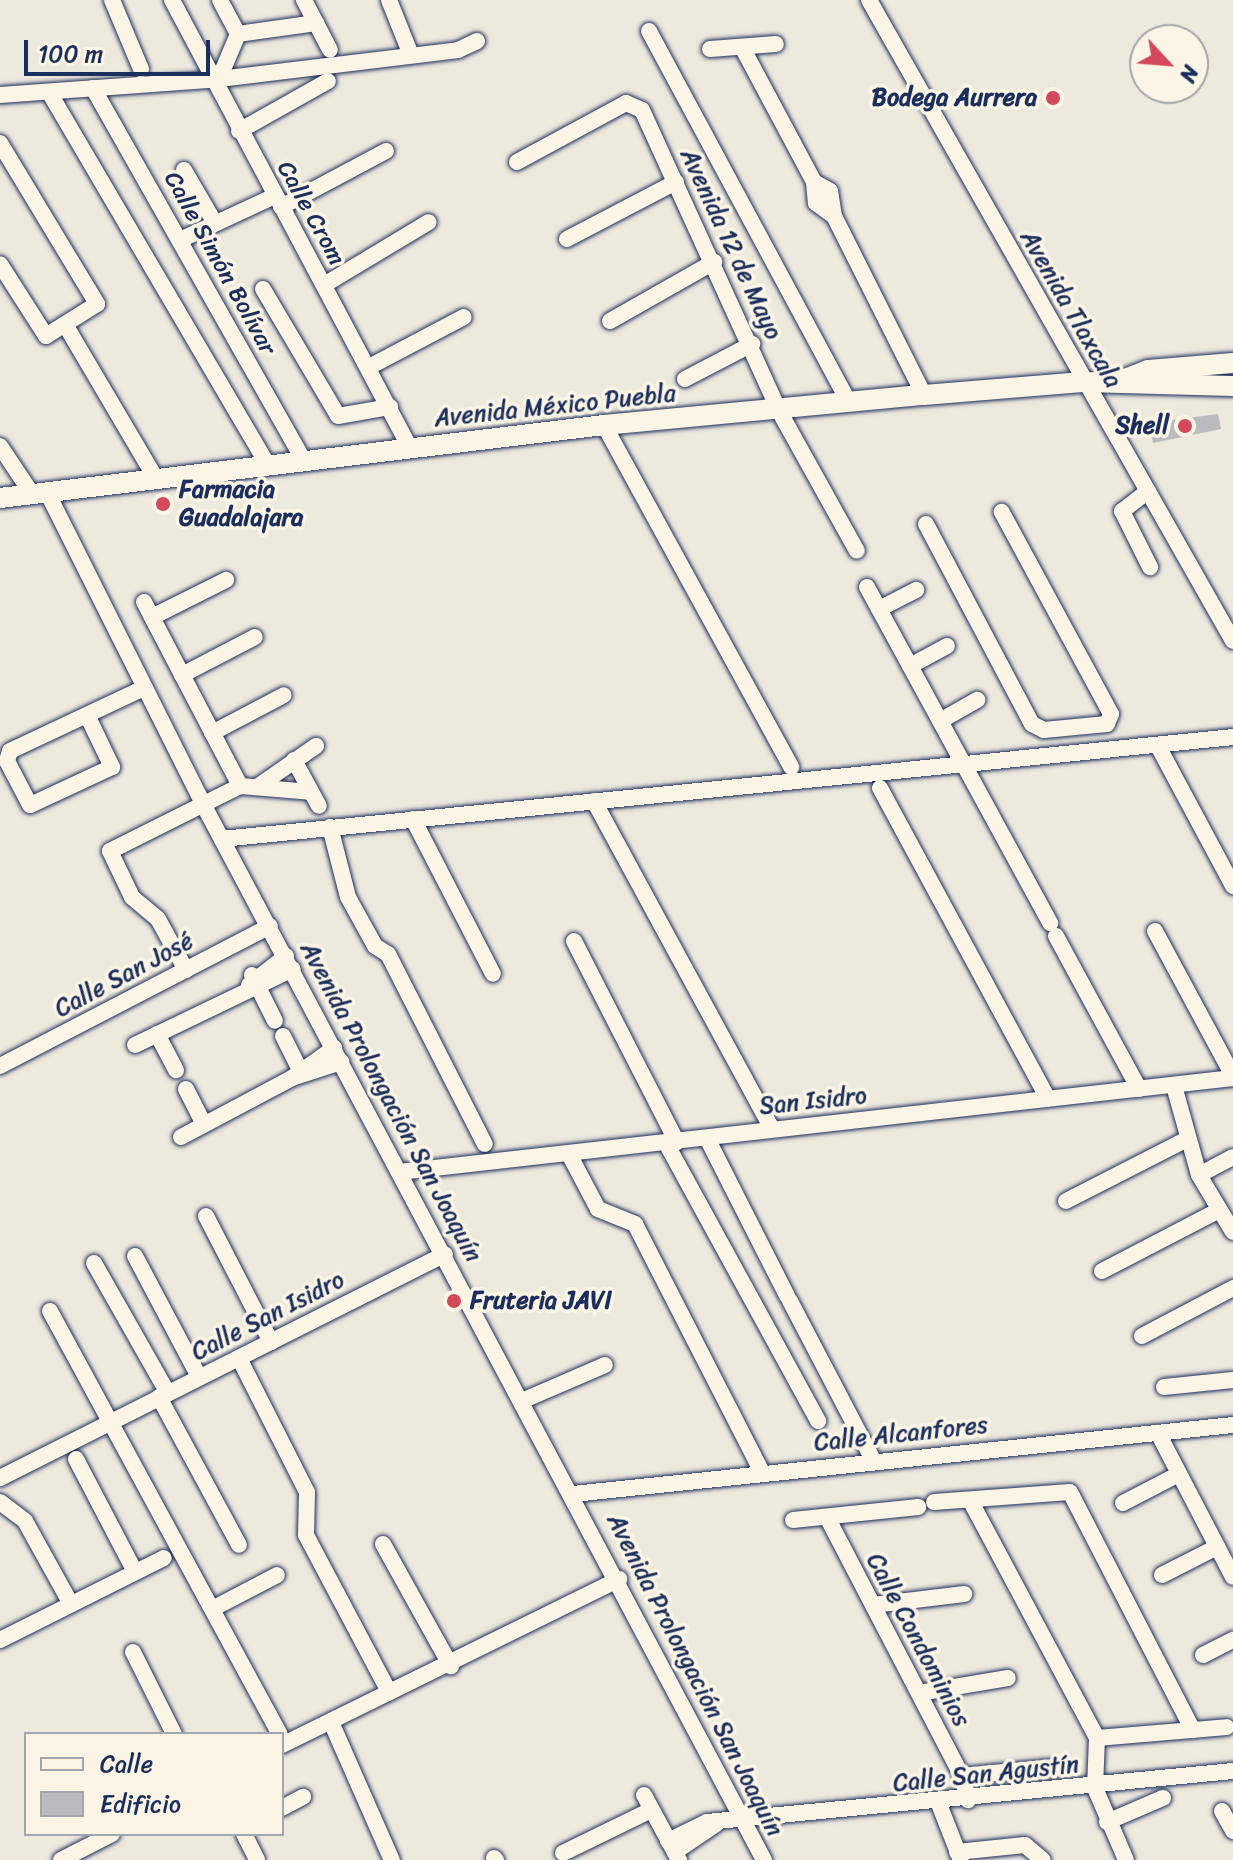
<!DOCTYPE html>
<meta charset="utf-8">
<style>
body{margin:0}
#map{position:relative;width:1233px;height:1860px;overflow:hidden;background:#eee9dd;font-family:Sriracha,sans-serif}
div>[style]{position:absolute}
.building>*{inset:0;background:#babbbe}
.roads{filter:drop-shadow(0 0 2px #1b2f5e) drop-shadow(0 0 2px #1b2f5e)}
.minor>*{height:16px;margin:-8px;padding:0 8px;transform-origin:8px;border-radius:8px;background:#fcf5e5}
.major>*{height:20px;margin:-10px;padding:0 10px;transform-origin:10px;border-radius:10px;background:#fcf5e5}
.dots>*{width:22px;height:22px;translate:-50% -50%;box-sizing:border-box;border:4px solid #fcf5e5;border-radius:50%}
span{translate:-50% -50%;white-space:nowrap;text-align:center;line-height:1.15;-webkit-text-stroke:7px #fcf5e5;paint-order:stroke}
.poi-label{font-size:24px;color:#1b2f5e;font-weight:700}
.right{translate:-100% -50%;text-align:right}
.left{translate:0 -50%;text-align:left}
.street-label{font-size:24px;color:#1b2f5e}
.legend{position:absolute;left:24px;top:1732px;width:260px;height:104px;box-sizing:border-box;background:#fcf5e5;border:2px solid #a2a6af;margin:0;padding:10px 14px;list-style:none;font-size:24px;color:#1b2f5e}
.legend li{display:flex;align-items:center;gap:16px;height:40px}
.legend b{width:40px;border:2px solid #a2a6af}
.north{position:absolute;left:1129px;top:24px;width:80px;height:80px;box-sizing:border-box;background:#fcf5e5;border:2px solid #a2a6af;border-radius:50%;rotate:116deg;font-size:22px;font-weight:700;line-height:32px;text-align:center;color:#1b2f5e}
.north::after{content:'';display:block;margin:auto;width:28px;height:36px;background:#d1495b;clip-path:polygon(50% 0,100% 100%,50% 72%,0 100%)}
.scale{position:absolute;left:24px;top:40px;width:186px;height:36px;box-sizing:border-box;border:4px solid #1b2f5e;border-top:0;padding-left:10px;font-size:24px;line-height:28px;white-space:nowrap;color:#1b2f5e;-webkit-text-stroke:6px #fcf5e5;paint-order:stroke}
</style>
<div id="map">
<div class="building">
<i style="clip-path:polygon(1218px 414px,1221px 429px,1153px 443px,1150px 423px)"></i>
</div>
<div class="roads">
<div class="minor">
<i style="left:112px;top:0;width:75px;rotate:67.2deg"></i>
<i style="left:172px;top:0;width:507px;rotate:62.02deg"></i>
<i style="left:304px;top:0;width:56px;rotate:62.5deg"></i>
<i style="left:389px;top:0;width:59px;rotate:68.2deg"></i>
<i style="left:869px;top:0;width:737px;rotate:60.41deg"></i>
<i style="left:649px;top:31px;width:421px;rotate:61.7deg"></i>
<i style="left:238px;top:34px;width:79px;rotate:-8deg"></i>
<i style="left:742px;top:47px;width:153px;rotate:61.9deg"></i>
<i style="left:814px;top:182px;width:21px;rotate:85deg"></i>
<i style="left:816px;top:203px;width:22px;rotate:36deg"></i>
<i style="left:710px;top:49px;width:66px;rotate:-4.3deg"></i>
<i style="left:219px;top:79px;width:49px;rotate:-67.1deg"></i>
<i style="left:238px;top:34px;width:38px;rotate:-118deg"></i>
<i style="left:93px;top:88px;width:429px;rotate:60.5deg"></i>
<i style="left:49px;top:92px;width:433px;rotate:59.6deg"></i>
<i style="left:0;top:95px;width:212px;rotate:-4.1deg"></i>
<i style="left:211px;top:80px;width:249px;rotate:-6.9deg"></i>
<i style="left:458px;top:50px;width:21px;rotate:-25deg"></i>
<i style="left:239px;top:131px;width:102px;rotate:-29.3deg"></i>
<i style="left:0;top:143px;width:188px;rotate:58.9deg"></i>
<i style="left:97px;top:304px;width:60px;rotate:147.9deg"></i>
<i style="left:46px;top:336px;width:85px;rotate:-122.6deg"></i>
<i style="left:517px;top:162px;width:124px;rotate:-28.4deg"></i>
<i style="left:626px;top:103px;width:17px;rotate:24deg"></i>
<i style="left:642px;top:110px;width:328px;rotate:65.5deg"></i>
<i style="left:778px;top:409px;width:162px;rotate:60.9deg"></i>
<i style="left:184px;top:170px;width:61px;rotate:59.7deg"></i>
<i style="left:814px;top:182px;width:18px;rotate:29deg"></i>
<i style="left:830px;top:191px;width:25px;rotate:81deg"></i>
<i style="left:834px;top:216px;width:200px;rotate:63.3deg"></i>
<i style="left:281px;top:207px;width:119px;rotate:-28.1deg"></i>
<i style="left:567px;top:239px;width:123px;rotate:-27.6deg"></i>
<i style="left:180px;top:240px;width:105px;rotate:-24.9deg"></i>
<i style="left:324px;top:285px;width:122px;rotate:-31deg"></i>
<i style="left:263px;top:289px;width:147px;rotate:59.4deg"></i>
<i style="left:338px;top:416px;width:53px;rotate:-9.8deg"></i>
<i style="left:610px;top:321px;width:120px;rotate:-29.6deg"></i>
<i style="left:66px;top:326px;width:178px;rotate:59.5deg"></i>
<i style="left:369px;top:367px;width:107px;rotate:-27.8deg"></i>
<i style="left:685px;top:379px;width:76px;rotate:-27.6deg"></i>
<i style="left:604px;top:425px;width:390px;rotate:61.3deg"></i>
<i style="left:0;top:446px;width:58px;rotate:56.3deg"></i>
<i style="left:1148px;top:491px;width:33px;rotate:142deg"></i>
<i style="left:1122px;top:511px;width:63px;rotate:63.4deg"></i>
<i style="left:47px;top:492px;width:349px;rotate:63.4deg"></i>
<i style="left:203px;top:804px;width:1196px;rotate:62.02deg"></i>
<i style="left:926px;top:524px;width:226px;rotate:62.1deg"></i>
<i style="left:1032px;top:724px;width:13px;rotate:27deg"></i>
<i style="left:1044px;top:730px;width:63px;rotate:-5.4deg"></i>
<i style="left:1107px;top:724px;width:11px;rotate:-68deg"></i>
<i style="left:1111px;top:714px;width:230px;rotate:-118.4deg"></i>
<i style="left:867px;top:587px;width:383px;rotate:61.4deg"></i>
<i style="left:144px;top:602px;width:208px;rotate:62.4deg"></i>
<i style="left:879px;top:609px;width:42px;rotate:-27.2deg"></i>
<i style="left:152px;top:617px;width:83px;rotate:-26.6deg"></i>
<i style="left:910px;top:666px;width:42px;rotate:-28.4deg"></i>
<i style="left:182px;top:675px;width:82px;rotate:-27.5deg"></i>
<i style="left:87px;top:715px;width:58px;rotate:64.3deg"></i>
<i style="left:112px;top:767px;width:90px;rotate:155.1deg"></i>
<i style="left:30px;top:805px;width:50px;rotate:-117.6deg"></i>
<i style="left:7px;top:761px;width:10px;rotate:-73deg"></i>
<i style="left:10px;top:751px;width:148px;rotate:-25.2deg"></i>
<i style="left:940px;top:721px;width:43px;rotate:-29.6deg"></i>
<i style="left:212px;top:733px;width:81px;rotate:-27.8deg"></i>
<i style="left:1158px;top:746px;width:159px;rotate:61.8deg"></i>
<i style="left:294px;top:760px;width:52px;rotate:61.5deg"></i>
<i style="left:257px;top:787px;width:72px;rotate:-34.8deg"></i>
<i style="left:880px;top:788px;width:353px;rotate:61.6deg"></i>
<i style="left:594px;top:801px;width:373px;rotate:61.5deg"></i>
<i style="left:413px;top:819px;width:174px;rotate:62.7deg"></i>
<i style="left:330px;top:827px;width:72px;rotate:75.6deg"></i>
<i style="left:348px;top:897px;width:56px;rotate:61.1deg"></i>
<i style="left:375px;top:946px;width:15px;rotate:32deg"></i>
<i style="left:388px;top:954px;width:213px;rotate:63deg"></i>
<i style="left:222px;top:839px;width:1016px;rotate:-5.76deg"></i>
<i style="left:1155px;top:931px;width:165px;rotate:61.7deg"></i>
<i style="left:1056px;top:936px;width:174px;rotate:61.5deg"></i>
<i style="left:574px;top:941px;width:226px;rotate:62.9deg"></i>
<i style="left:186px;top:970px;width:58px;rotate:-118.8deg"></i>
<i style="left:158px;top:919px;width:34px;rotate:-140deg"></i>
<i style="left:132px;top:897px;width:51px;rotate:-115.6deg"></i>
<i style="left:110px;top:851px;width:145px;rotate:-26.6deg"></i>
<i style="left:240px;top:786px;width:71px;rotate:4.8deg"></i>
<i style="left:252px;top:975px;width:51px;rotate:63.4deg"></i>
<i style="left:249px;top:985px;width:47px;rotate:-38.1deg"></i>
<i style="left:157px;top:1034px;width:41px;rotate:62.2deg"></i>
<i style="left:283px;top:1036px;width:42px;rotate:63.4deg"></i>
<i style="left:135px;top:1045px;width:175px;rotate:-25.7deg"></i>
<i style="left:0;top:1066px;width:304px;rotate:-27.4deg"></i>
<i style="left:292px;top:1078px;width:52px;rotate:-35.5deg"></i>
<i style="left:1174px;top:1086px;width:92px;rotate:74.3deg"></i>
<i style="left:1199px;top:1175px;width:66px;rotate:59.2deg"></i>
<i style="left:186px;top:1089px;width:39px;rotate:63deg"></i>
<i style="left:181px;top:1137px;width:126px;rotate:-28deg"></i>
<i style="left:292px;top:1078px;width:52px;rotate:-18.1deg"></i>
<i style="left:707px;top:1138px;width:177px;rotate:63.1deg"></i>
<i style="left:666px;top:1143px;width:317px;rotate:61.3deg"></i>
<i style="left:569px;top:1154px;width:62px;rotate:62.2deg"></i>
<i style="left:598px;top:1209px;width:40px;rotate:22deg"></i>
<i style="left:635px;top:1224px;width:281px;rotate:62.9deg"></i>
<i style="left:399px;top:1172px;width:839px;rotate:-6.43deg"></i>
<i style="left:1199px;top:1175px;width:38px;rotate:-28deg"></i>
<i style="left:1066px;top:1201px;width:136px;rotate:-27.1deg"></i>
<i style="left:206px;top:1216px;width:142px;rotate:62.7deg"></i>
<i style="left:135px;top:1256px;width:137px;rotate:62.1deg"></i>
<i style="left:94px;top:1263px;width:150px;rotate:60.4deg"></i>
<i style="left:1102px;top:1271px;width:132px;rotate:-27.5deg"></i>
<i style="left:790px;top:1301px;width:179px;rotate:62.4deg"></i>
<i style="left:50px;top:1311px;width:481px;rotate:61.5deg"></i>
<i style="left:1142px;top:1336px;width:103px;rotate:-27.8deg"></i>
<i style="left:239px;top:1358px;width:150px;rotate:63.1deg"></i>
<i style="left:307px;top:1492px;width:43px;rotate:91.3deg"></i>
<i style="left:306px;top:1535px;width:178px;rotate:62.1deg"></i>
<i style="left:1164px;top:1387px;width:69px;rotate:-5.8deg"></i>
<i style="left:159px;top:1397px;width:168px;rotate:61.6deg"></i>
<i style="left:524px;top:1400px;width:88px;rotate:-23.4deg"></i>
<i style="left:1158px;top:1433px;width:162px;rotate:62.5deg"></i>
<i style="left:76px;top:1459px;width:127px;rotate:62.4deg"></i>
<i style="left:0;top:1478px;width:498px;rotate:-26.7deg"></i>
<i style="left:573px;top:1494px;width:664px;rotate:-5.97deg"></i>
<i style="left:970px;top:1500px;width:270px;rotate:61.9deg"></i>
<i style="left:1097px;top:1738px;width:50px;rotate:92.3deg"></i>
<i style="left:1095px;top:1788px;width:78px;rotate:66.7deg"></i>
<i style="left:0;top:1502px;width:31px;rotate:37deg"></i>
<i style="left:25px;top:1521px;width:95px;rotate:61deg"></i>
<i style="left:934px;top:1502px;width:136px;rotate:-4.2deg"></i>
<i style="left:1070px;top:1492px;width:268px;rotate:62.7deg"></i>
<i style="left:1123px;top:1503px;width:63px;rotate:-27.4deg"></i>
<i style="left:827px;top:1517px;width:292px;rotate:62.5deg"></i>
<i style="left:962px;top:1776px;width:25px;rotate:76deg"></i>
<i style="left:793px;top:1520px;width:126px;rotate:-5.9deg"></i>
<i style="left:383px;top:1544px;width:140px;rotate:60.9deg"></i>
<i style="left:1162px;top:1575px;width:62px;rotate:-27deg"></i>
<i style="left:873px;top:1605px;width:92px;rotate:-6.9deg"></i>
<i style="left:214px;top:1608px;width:71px;rotate:-27.6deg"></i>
<i style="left:0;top:1640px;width:183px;rotate:-26.6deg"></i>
<i style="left:133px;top:1652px;width:92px;rotate:63.4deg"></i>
<i style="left:1203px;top:1655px;width:34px;rotate:-27deg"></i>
<i style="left:919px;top:1693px;width:90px;rotate:-9.6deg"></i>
<i style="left:331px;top:1722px;width:151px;rotate:66.2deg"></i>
<i style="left:1097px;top:1738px;width:130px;rotate:-4.8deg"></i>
<i style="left:282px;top:1745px;width:376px;rotate:-26.2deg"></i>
<i style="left:962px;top:1776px;width:94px;rotate:-5.5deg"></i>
<i style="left:644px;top:1795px;width:74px;rotate:61.7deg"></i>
<i style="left:939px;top:1804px;width:60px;rotate:68.6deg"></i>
<i style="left:282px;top:1808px;width:24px;rotate:-28deg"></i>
<i style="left:1222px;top:1811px;width:23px;rotate:61deg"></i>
<i style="left:1107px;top:1822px;width:61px;rotate:-23.2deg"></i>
<i style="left:244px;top:1834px;width:29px;rotate:63deg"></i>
<i style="left:668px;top:1841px;width:43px;rotate:-26deg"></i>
<i style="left:707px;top:1822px;width:528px;rotate:-5.54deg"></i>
<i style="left:675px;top:1852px;width:50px;rotate:-34.3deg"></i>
<i style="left:957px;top:1852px;width:68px;rotate:-5.9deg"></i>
<i style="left:1025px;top:1845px;width:23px;rotate:40deg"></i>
<i style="left:563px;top:1853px;width:98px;rotate:-26deg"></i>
<i style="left:494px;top:1858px;width:3px;rotate:45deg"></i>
<i style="left:61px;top:1860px;width:57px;rotate:-27deg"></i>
</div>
<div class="major">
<i style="left:1117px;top:382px;width:33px;rotate:-21deg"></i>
<i style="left:1148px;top:370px;width:85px;rotate:-4.7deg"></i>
<i style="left:0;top:498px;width:608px;rotate:-6.89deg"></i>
<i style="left:604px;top:425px;width:321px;rotate:-5.4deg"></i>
<i style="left:924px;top:395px;width:159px;rotate:-4.7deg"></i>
<i style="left:1082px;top:382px;width:151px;rotate:1.5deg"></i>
</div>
</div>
<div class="dots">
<i style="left:1053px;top:98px;background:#d1495b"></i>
<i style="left:1185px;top:426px;background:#d1495b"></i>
<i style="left:163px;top:504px;background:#d1495b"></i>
<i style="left:454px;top:1301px;background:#d1495b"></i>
</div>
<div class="poi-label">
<span class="right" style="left:1037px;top:98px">Bodega Aurrera</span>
<span class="right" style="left:1169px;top:426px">Shell</span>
<span class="left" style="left:179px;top:504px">Farmacia<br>Guadalajara</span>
<span class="left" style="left:470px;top:1301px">Fruteria JAVI</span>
</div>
<div class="street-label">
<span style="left:311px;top:213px;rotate:61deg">Calle Crom</span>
<span style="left:731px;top:244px;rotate:65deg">Avenida 12 de Mayo</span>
<span style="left:220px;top:263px;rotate:61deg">Calle Simón Bolívar</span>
<span style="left:1071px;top:309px;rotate:60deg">Avenida Tlaxcala</span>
<span style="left:555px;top:406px;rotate:-6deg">Avenida México Puebla</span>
<span style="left:124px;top:975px;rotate:-28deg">Calle San José</span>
<span style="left:813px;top:1101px;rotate:-6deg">San Isidro</span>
<span style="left:391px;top:1102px;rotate:62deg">Avenida Prolongación San Joaquín</span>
<span style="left:268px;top:1316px;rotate:-27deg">Calle San Isidro</span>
<span style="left:901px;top:1434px;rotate:-6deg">Calle Alcanfores</span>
<span style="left:918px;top:1640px;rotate:62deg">Calle Condominios</span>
<span style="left:695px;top:1675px;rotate:63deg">Avenida Prolongación San Joaquín</span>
<span style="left:986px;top:1774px;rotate:-6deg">Calle San Agustín</span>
</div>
<ul class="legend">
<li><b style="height:10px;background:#fcf5e5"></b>Calle</li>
<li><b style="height:22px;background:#babbbe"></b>Edificio</li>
</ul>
<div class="north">N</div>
<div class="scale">100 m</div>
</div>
